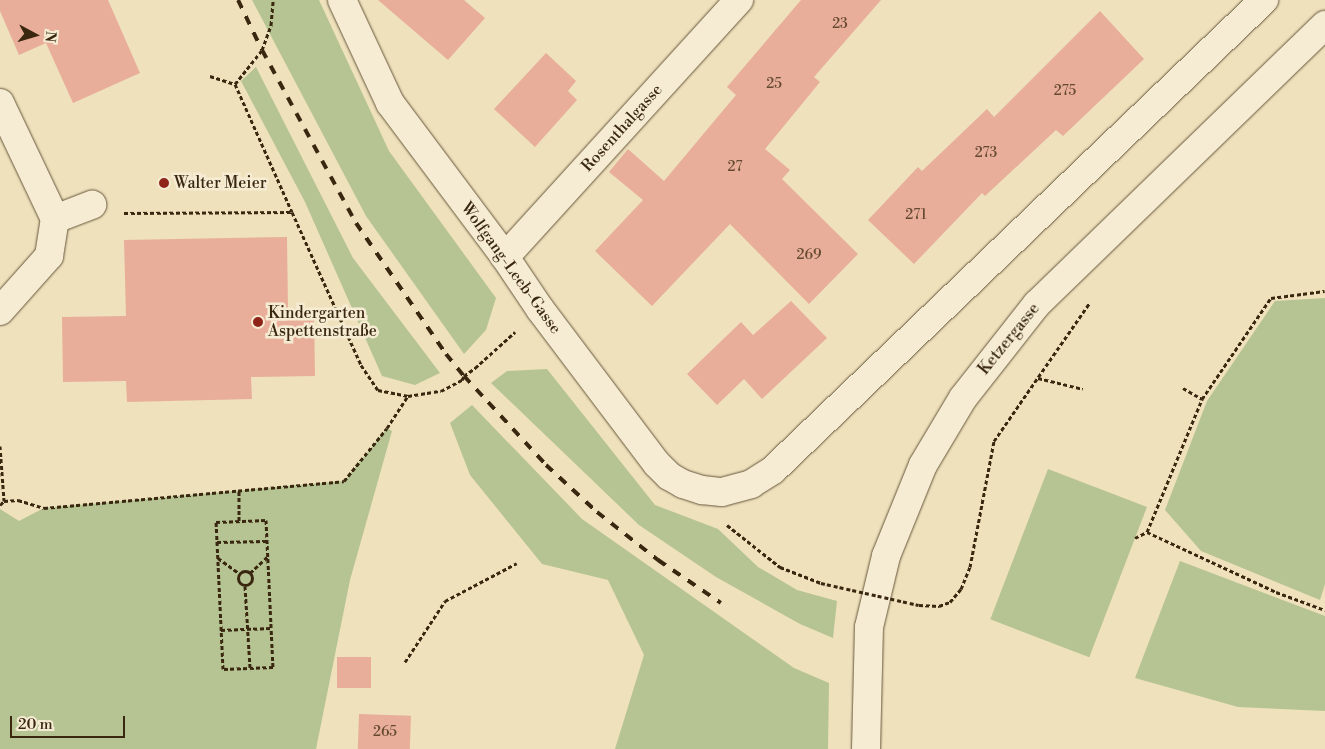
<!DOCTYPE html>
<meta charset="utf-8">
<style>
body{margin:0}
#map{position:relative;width:1325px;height:749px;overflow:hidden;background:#efe1bc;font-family:"Libre Bodoni",serif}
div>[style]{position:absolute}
.green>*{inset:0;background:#b6c392;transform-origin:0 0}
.building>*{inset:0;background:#e8ae99;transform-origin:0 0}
.path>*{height:3px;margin-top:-1.5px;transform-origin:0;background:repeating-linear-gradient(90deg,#392710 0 4px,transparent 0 6.5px)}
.path>.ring{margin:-1.5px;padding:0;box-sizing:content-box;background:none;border:3px solid #392710;border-radius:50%}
.roads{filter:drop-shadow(0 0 1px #66563b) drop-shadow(0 0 1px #66563b)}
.street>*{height:28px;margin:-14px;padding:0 14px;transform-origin:14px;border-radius:14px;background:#f5ecd3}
.secondary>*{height:28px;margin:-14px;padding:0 14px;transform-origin:14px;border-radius:14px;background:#f5ecd3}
.rail>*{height:4px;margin-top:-2px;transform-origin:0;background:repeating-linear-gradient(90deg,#392710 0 9px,transparent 0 18px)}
.path-bridge>*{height:3px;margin-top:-1.5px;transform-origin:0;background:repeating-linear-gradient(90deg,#392710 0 4px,transparent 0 6.5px)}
.dots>*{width:14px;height:14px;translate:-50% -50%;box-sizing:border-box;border:2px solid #f5ecd3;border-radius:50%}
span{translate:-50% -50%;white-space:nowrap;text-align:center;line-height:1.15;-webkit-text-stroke:5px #f5ecd3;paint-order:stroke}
.number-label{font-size:14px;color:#654932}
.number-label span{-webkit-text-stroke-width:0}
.street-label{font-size:16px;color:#392710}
.poi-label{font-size:16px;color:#392710}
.left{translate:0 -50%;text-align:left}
.north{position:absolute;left:10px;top:10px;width:50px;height:50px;-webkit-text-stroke:4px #f5ecd3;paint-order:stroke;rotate:96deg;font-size:14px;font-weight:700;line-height:20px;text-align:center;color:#392710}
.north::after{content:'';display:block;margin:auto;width:18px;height:22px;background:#392710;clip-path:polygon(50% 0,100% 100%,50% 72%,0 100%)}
.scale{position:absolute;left:10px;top:716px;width:115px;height:22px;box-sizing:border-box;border:2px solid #392710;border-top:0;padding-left:6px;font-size:15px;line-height:18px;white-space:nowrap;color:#392710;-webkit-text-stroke:4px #f5ecd3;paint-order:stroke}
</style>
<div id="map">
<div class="green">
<i style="clip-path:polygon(252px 0,319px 0,389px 151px,496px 298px,486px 330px,464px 354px,366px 216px)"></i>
<i style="clip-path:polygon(256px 67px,353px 258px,440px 373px,415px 385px,382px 376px,305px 202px,241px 81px)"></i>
<i style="clip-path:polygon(1325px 298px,1325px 584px,1320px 600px,1201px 551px,1165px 510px,1207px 401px,1275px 301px)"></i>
<i style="clip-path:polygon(547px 369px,655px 505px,718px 529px,758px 567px,797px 590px,837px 601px,833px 638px,800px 624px,716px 577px,639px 525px,491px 383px,507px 371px)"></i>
<i style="clip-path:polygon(472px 405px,582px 519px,794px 668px,829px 683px,828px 749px,615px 749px,644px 655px,608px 580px,542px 564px,470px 475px,450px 423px)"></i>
<i style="clip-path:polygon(387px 428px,392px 431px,350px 580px,316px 749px,0 749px,0 509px,19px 521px,44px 508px,344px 481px)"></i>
<i style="left:1048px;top:469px;width:106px;height:161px;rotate:21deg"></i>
<i style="clip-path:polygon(1180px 561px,1325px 616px,1325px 711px,1238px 707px,1135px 678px)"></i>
</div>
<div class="building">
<i style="clip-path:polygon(0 0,108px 0,140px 73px,73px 103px,46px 43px,19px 55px,0 11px)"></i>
<i style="clip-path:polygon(378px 0,464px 0,485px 18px,448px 60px)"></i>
<i style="clip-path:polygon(801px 0,881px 0,814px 77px,820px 82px,765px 149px,790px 170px,782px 179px,858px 254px,809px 304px,730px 224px,652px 306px,595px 251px,643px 200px,609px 172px,628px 149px,664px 181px,736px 95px,727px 87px)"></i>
<i style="clip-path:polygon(1100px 11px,1144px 59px,1063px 136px,1056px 130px,985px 196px,982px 193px,914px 264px,868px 220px,918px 167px,922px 171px,987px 109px,994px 117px)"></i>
<i style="clip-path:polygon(546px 53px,576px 81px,568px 91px,577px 100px,535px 147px,494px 109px)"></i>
<i style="clip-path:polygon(287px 237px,288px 309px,314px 308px,315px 376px,251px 377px,252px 399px,127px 402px,126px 381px,63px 382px,62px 317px,126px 316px,124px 240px)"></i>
<i style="clip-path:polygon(791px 301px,827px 338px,762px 399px,744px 379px,717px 405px,687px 374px,741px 322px,753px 335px)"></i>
<i style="left:337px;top:657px;width:34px;height:31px"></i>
<i style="left:359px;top:714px;width:52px;height:35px;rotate:2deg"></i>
</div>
<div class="path">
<i style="left:210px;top:76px;width:26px;rotate:18deg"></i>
<i style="left:235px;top:84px;width:140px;rotate:66deg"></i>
<i style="left:235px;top:84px;width:43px;rotate:-51.5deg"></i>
<i style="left:262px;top:50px;width:27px;rotate:-70deg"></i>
<i style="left:271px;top:25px;width:25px;rotate:-85deg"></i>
<i style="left:124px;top:213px;width:168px;rotate:-0.3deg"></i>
<i style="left:292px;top:212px;width:168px;rotate:65.7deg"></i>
<i style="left:361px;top:365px;width:30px;rotate:56deg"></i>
<i style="left:378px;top:390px;width:31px;rotate:11deg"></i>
<i style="left:408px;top:396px;width:33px;rotate:-9deg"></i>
<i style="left:441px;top:391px;width:24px;rotate:-28deg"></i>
<i style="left:462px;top:380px;width:4px;rotate:-63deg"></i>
<i style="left:464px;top:376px;width:14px;rotate:-36deg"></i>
<i style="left:475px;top:368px;width:54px;rotate:-42deg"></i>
<i style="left:1038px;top:378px;width:46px;rotate:13.7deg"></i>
<i style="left:1183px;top:388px;width:22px;rotate:30deg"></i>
<i style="left:0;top:446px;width:55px;rotate:85.8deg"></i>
<i style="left:4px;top:501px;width:14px;rotate:-4deg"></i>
<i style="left:18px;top:500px;width:27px;rotate:17deg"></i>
<i style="left:44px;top:508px;width:301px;rotate:-5.1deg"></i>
<i style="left:344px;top:481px;width:68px;rotate:-50.9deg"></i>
<i style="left:387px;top:428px;width:38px;rotate:-57deg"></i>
<i style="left:239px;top:491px;width:30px;rotate:90deg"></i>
<i style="left:0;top:505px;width:6px;rotate:-45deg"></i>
<i style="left:266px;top:520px;width:147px;rotate:87.3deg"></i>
<i style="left:273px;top:667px;width:50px;rotate:177.7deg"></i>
<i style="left:223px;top:669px;width:147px;rotate:-92.7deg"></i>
<i style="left:216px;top:522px;width:50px;rotate:-2.3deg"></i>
<i style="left:727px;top:525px;width:68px;rotate:38.4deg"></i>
<i style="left:780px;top:567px;width:44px;rotate:21.3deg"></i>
<i style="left:1147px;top:532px;width:142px;rotate:24.9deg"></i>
<i style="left:1276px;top:592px;width:52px;rotate:20.2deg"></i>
<i style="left:1135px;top:538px;width:13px;rotate:-27deg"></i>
<i style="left:1147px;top:532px;width:144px;rotate:-67.5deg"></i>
<i style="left:1202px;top:399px;width:122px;rotate:-55.7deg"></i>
<i style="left:1271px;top:298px;width:54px;rotate:-7.4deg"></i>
<i style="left:217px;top:542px;width:50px;rotate:-1.1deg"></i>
<i style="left:218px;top:558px;width:26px;rotate:36deg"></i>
<i class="ring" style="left:238px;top:571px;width:11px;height:11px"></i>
<i style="left:250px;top:573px;width:25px;rotate:-43deg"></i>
<i style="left:245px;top:586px;width:82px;rotate:86.5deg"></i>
<i style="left:919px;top:605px;width:20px;rotate:3deg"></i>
<i style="left:939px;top:606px;width:12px;rotate:-20deg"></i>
<i style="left:950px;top:602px;width:17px;rotate:-50deg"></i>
<i style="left:961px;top:589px;width:24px;rotate:-68deg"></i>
<i style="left:970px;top:567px;width:128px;rotate:-79.2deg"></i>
<i style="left:994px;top:441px;width:167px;rotate:-55.3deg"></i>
<i style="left:221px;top:630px;width:50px;rotate:-2.3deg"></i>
<i style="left:405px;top:662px;width:73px;rotate:-56.7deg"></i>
<i style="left:445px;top:601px;width:81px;rotate:-27.8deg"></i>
</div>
<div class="roads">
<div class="street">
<i style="left:342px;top:0;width:114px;rotate:65deg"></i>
<i style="left:390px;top:103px;width:192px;rotate:53.2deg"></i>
<i style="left:505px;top:257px;width:63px;rotate:56.1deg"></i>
<i style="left:540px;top:309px;width:194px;rotate:53deg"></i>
<i style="left:657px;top:464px;width:17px;rotate:45deg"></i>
<i style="left:669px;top:476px;width:16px;rotate:30deg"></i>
<i style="left:683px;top:484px;width:20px;rotate:18deg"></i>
<i style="left:702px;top:490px;width:20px;rotate:6deg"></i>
<i style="left:722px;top:492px;width:30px;rotate:-15deg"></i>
<i style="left:751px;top:484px;width:26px;rotate:-32deg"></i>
<i style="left:773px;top:470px;width:680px;rotate:-43.75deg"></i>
<i style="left:0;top:103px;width:128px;rotate:64.6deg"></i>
<i style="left:55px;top:219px;width:40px;rotate:-21deg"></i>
<i style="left:505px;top:257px;width:348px;rotate:-47.7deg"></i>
<i style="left:0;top:311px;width:74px;rotate:-48.3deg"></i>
<i style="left:49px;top:256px;width:37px;rotate:-81deg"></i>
</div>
<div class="secondary">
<i style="left:866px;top:749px;width:122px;rotate:-88.6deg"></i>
<i style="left:869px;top:627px;width:73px;rotate:-76.5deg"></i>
<i style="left:886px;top:556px;width:98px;rotate:-67.9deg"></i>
<i style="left:923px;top:465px;width:78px;rotate:-59.2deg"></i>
<i style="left:963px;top:398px;width:120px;rotate:-51.8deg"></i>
<i style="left:1037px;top:304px;width:401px;rotate:-44.1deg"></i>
</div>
</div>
<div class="rail">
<i style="left:238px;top:0;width:55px;rotate:64.4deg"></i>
<i style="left:262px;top:50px;width:197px;rotate:61.5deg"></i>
<i style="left:356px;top:223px;width:159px;rotate:55.5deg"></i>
<i style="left:446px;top:354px;width:28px;rotate:51deg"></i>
<i style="left:464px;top:376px;width:121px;rotate:47.3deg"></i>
<i style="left:546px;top:465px;width:69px;rotate:42.7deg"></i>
<i style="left:597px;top:512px;width:78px;rotate:38.2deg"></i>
<i style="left:658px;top:560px;width:76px;rotate:34.3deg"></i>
</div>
<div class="path-bridge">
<i style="left:821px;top:583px;width:100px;rotate:12.7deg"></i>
</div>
<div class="dots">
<i style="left:164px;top:183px;background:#8f2418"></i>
<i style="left:258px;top:322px;background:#8f2418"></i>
</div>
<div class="number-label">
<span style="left:840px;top:24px">23</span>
<span style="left:774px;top:84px">25</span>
<span style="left:1065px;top:91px">275</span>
<span style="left:986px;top:153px">273</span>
<span style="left:735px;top:167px">27</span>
<span style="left:916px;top:215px">271</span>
<span style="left:809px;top:255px">269</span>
<span style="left:385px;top:732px">265</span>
</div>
<div class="street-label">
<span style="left:622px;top:128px;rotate:-48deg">Rosenthalgasse</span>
<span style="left:511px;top:268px;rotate:54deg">Wolfgang-Leeb-Gasse</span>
<span style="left:1009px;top:339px;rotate:-51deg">Ketzergasse</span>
</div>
<div class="poi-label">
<span class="left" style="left:174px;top:183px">Walter Meier</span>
<span class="left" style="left:268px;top:322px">Kindergarten<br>Aspettenstraße</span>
</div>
<div class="north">N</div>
<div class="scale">20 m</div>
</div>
